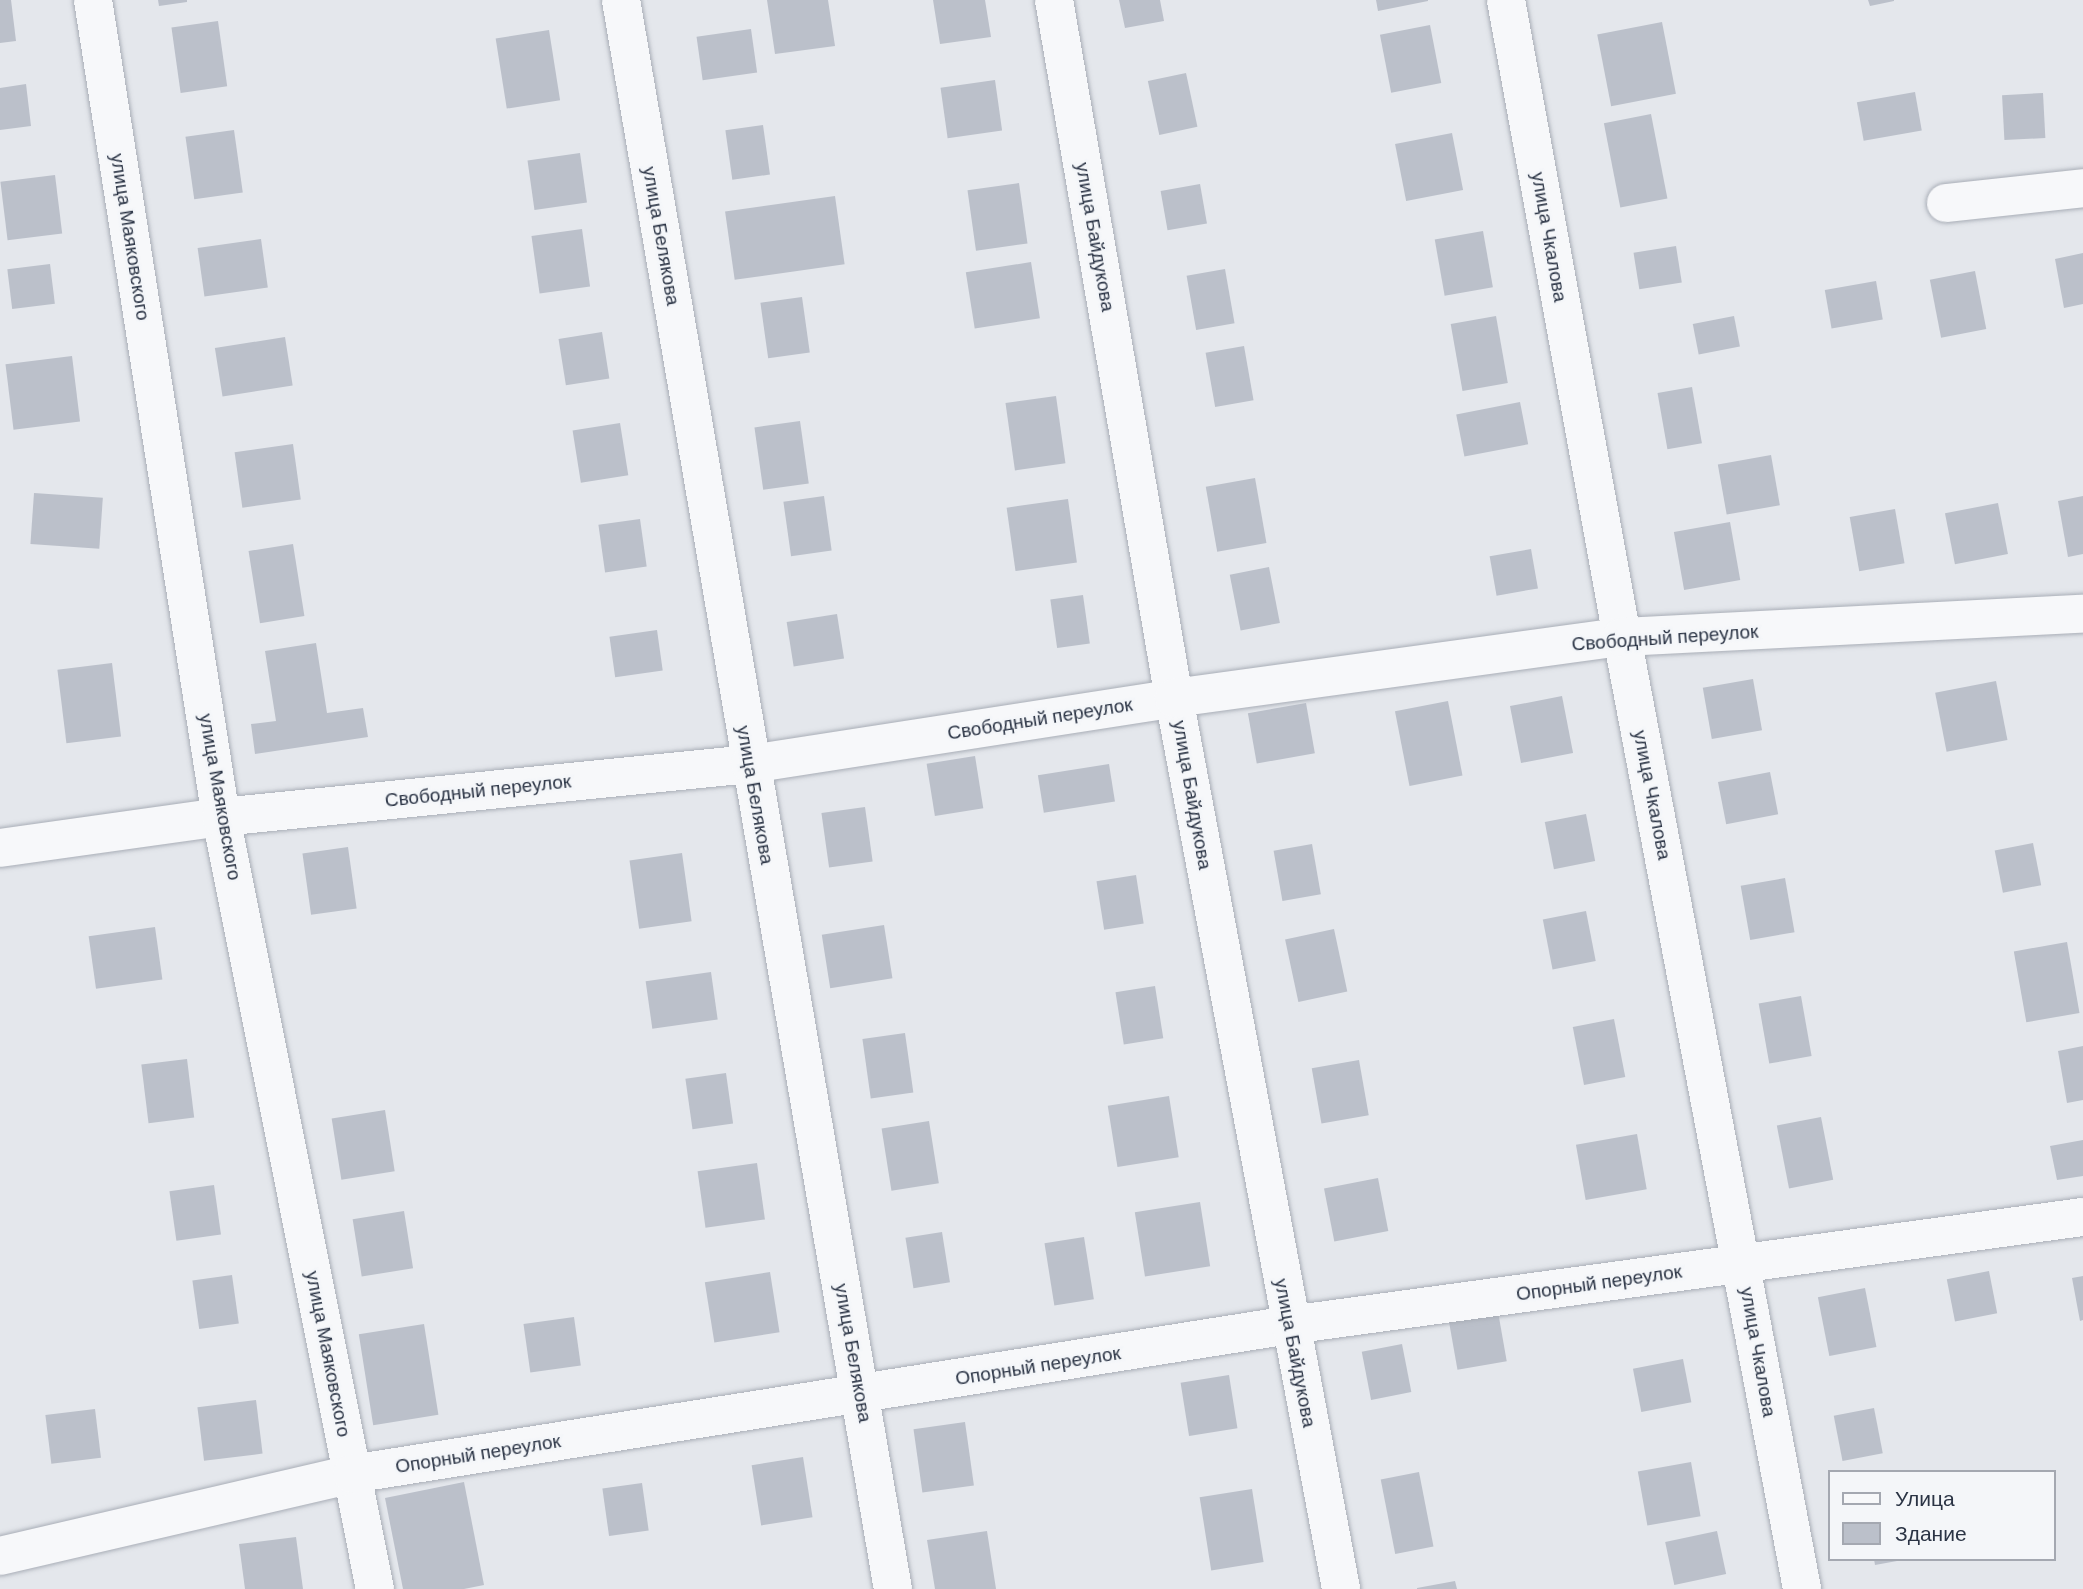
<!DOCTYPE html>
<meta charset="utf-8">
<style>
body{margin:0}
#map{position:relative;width:2083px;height:1589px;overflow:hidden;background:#e4e7ec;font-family:"DM Sans",sans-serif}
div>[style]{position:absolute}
.building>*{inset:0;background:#bbc0ca;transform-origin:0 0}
.roads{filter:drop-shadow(0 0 2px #a9aeb7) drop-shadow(0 0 2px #a9aeb7)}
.minor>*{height:38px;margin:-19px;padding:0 19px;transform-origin:19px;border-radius:19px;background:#f7f8fa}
span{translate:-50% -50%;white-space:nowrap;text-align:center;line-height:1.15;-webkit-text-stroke:5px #f4f6f9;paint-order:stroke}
.street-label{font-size:19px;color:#2b3445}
.legend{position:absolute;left:1828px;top:1470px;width:228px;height:91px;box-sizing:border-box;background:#f4f6f9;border:2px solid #a4a8b1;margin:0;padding:9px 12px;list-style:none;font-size:21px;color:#2b3445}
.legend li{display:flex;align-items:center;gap:14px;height:35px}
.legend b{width:35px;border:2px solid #a4a8b1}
</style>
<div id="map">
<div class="building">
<i style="clip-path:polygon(0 0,11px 0,16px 41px,0 43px)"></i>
<i style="clip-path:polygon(158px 0,187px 0,187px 2px,159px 6px)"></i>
<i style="clip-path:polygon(767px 0,828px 0,835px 46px,775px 54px)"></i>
<i style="clip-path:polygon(933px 0,985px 0,991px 37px,940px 44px)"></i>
<i style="clip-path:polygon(1119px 0,1160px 0,1164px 21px,1125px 28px)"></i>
<i style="clip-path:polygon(1376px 0,1428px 0,1428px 1px,1378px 11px)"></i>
<i style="clip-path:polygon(1868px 0,1894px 0,1894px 1px,1870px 6px)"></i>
<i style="left:218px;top:21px;width:66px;height:47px;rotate:82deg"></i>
<i style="left:1662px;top:22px;width:73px;height:66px;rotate:79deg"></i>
<i style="left:1430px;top:25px;width:59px;height:51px;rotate:79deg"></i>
<i style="left:751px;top:29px;width:44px;height:55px;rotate:82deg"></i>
<i style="left:549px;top:30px;width:71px;height:54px;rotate:81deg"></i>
<i style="left:1186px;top:73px;width:55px;height:39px;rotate:78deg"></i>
<i style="left:995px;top:80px;width:51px;height:55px;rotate:82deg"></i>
<i style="clip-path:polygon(26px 84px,31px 126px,0 130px,0 88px)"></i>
<i style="left:1915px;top:92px;width:39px;height:59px;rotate:80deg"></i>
<i style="left:2043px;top:93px;width:45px;height:41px;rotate:87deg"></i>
<i style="left:1651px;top:114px;width:86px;height:48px;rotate:79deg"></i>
<i style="left:763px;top:125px;width:50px;height:38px;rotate:82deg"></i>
<i style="left:234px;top:130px;width:63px;height:49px;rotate:82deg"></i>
<i style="left:1452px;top:133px;width:58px;height:58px;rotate:79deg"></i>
<i style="left:580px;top:153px;width:50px;height:53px;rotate:82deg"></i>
<i style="left:55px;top:175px;width:59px;height:55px;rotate:83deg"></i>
<i style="left:1019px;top:183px;width:61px;height:52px;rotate:82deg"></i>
<i style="left:1200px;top:184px;width:40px;height:40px;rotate:80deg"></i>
<i style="left:835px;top:196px;width:69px;height:111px;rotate:82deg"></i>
<i style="left:582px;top:229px;width:58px;height:51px;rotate:82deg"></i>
<i style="left:1483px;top:231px;width:57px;height:49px;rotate:80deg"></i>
<i style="left:261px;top:239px;width:49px;height:64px;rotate:82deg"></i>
<i style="left:1676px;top:246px;width:37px;height:43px;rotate:81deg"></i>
<i style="clip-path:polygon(2083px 253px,2083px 304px,2064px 308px,2055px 259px)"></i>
<i style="left:1031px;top:262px;width:57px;height:66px;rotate:81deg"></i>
<i style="left:50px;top:264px;width:40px;height:43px;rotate:83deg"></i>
<i style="left:1225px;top:269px;width:55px;height:39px;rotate:80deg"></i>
<i style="left:1975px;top:271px;width:59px;height:46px;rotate:79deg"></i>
<i style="left:1876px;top:281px;width:39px;height:52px;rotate:80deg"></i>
<i style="left:802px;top:297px;width:56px;height:42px;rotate:82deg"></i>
<i style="left:1496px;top:316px;width:68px;height:46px;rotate:80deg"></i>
<i style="left:1734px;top:316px;width:31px;height:42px;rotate:79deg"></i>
<i style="left:602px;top:332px;width:47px;height:44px;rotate:81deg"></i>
<i style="left:285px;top:337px;width:49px;height:71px;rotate:81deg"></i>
<i style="left:1244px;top:346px;width:55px;height:39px;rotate:80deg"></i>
<i style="left:72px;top:356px;width:66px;height:67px;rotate:83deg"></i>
<i style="left:1692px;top:387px;width:57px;height:35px;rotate:80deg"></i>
<i style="left:1056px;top:396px;width:68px;height:51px;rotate:82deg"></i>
<i style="left:1520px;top:402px;width:43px;height:65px;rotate:79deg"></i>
<i style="left:800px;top:421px;width:63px;height:46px;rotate:82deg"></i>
<i style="left:620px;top:423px;width:53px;height:48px;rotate:81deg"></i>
<i style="left:293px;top:444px;width:56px;height:59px;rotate:82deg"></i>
<i style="left:1771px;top:455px;width:51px;height:54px;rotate:80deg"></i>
<i style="left:1255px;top:478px;width:66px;height:50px;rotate:80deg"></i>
<i style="left:34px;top:493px;width:69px;height:51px;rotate:4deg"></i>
<i style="left:824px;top:496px;width:55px;height:41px;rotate:82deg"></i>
<i style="clip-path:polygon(2083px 496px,2083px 554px,2068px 557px,2058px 501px)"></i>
<i style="left:1068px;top:499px;width:64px;height:62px;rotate:82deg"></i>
<i style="left:1998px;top:503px;width:52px;height:54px;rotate:79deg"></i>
<i style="left:1895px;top:509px;width:55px;height:46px;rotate:80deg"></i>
<i style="left:640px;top:519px;width:48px;height:42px;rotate:82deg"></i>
<i style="left:1730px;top:522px;width:59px;height:57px;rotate:80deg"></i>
<i style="left:293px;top:544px;width:73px;height:45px;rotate:81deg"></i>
<i style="left:1531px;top:549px;width:40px;height:42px;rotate:80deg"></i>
<i style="left:1269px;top:567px;width:57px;height:40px;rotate:79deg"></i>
<i style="left:1083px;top:595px;width:49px;height:33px;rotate:82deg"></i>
<i style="left:837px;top:614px;width:45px;height:51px;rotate:81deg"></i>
<i style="left:657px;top:630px;width:41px;height:48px;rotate:82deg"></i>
<i style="clip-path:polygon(316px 643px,327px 713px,363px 708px,368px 737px,255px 754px,251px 724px,276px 721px,265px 651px)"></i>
<i style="left:112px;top:663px;width:74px;height:55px;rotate:83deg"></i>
<i style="left:1753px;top:679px;width:52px;height:51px;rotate:80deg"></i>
<i style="left:1996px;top:681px;width:60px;height:62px;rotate:79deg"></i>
<i style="left:1562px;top:696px;width:58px;height:53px;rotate:79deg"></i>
<i style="left:1448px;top:701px;width:76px;height:54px;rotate:79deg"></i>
<i style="left:1306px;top:703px;width:51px;height:59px;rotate:80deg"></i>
<i style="left:975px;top:756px;width:53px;height:49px;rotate:81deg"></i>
<i style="left:1109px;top:764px;width:38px;height:72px;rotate:81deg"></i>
<i style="left:1770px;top:772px;width:43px;height:53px;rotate:79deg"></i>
<i style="left:865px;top:807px;width:55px;height:44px;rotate:82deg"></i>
<i style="left:1586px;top:814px;width:48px;height:42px;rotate:79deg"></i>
<i style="left:2033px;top:843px;width:43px;height:39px;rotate:79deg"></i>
<i style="left:1312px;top:844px;width:51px;height:39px;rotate:80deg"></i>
<i style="left:348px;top:847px;width:62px;height:46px;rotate:82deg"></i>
<i style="left:682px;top:853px;width:69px;height:53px;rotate:82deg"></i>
<i style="left:1136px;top:875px;width:49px;height:40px;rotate:81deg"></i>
<i style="left:1785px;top:878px;width:55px;height:45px;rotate:80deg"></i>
<i style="left:1586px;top:911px;width:51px;height:44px;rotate:79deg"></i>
<i style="left:884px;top:925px;width:54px;height:63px;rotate:81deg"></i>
<i style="left:155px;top:927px;width:53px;height:67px;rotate:82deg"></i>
<i style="left:1334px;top:929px;width:64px;height:50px;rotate:78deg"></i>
<i style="left:2067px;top:942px;width:72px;height:54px;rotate:80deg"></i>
<i style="left:711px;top:972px;width:48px;height:66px;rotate:82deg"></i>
<i style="left:1155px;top:986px;width:53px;height:40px;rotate:81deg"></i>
<i style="left:1801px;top:996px;width:61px;height:43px;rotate:80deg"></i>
<i style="left:1614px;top:1019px;width:59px;height:42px;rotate:79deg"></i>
<i style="left:905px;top:1033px;width:60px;height:43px;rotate:82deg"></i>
<i style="clip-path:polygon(2083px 1046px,2083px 1100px,2067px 1103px,2058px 1051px)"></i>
<i style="left:187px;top:1059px;width:59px;height:46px;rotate:83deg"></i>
<i style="left:1359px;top:1060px;width:56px;height:48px;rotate:80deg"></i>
<i style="left:726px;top:1073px;width:51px;height:41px;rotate:82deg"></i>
<i style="left:1169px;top:1096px;width:62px;height:62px;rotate:81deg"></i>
<i style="left:385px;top:1110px;width:62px;height:54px;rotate:81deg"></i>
<i style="left:1821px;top:1117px;width:64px;height:45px;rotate:79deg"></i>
<i style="left:929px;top:1121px;width:63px;height:48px;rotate:81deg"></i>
<i style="left:1637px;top:1134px;width:56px;height:62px;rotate:80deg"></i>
<i style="clip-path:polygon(2083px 1140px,2083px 1176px,2057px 1180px,2050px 1146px)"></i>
<i style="left:757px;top:1163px;width:57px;height:60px;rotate:82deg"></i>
<i style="left:1378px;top:1178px;width:54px;height:55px;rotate:79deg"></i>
<i style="left:214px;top:1185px;width:50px;height:45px;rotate:82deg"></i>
<i style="left:1200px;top:1202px;width:65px;height:66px;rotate:81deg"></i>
<i style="left:404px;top:1211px;width:58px;height:52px;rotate:81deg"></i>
<i style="left:942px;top:1232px;width:51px;height:37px;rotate:81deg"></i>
<i style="left:1084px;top:1237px;width:63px;height:40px;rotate:81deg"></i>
<i style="left:1989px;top:1271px;width:43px;height:43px;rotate:79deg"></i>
<i style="left:770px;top:1272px;width:61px;height:66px;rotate:81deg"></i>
<i style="left:232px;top:1275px;width:49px;height:40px;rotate:82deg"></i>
<i style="clip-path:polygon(2083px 1276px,2083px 1320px,2080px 1321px,2072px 1278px)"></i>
<i style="left:1865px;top:1288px;width:60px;height:48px;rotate:79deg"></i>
<i style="left:1497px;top:1306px;width:56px;height:50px;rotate:80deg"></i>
<i style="left:574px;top:1317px;width:49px;height:51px;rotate:82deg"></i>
<i style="left:424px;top:1324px;width:92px;height:66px;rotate:81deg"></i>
<i style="left:1402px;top:1344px;width:49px;height:41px;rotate:79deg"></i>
<i style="left:1683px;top:1359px;width:44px;height:51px;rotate:79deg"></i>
<i style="left:1229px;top:1375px;width:54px;height:49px;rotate:81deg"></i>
<i style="left:256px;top:1400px;width:54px;height:59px;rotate:83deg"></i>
<i style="left:1874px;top:1408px;width:46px;height:41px;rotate:79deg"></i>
<i style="left:95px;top:1409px;width:49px;height:50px;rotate:83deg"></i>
<i style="left:965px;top:1422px;width:64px;height:52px;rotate:82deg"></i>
<i style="left:803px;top:1457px;width:61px;height:52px;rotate:81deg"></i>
<i style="left:1691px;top:1462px;width:55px;height:54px;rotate:80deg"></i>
<i style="left:1419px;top:1472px;width:76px;height:39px;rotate:79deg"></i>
<i style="clip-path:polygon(464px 1482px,484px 1585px,464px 1589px,403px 1589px,385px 1498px)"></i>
<i style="left:642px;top:1483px;width:48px;height:40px;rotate:82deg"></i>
<i style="left:1252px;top:1489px;width:74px;height:53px;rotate:81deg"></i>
<i style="clip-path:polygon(987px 1531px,996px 1589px,935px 1589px,927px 1540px)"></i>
<i style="left:1717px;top:1531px;width:44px;height:53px;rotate:78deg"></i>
<i style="clip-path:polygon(296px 1537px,303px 1589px,245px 1589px,239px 1544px)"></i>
<i style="clip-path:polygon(1874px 1559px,1897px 1559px,1897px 1561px,1875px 1565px)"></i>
<i style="clip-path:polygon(1455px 1581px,1457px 1589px,1417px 1589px,1417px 1588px)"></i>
</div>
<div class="roads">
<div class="minor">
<i style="left:93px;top:0;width:827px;rotate:81.1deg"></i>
<i style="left:221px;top:817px;width:787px;rotate:78.72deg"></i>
<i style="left:621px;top:0;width:1612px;rotate:80.29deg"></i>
<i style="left:1054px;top:0;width:708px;rotate:80.25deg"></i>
<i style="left:1174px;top:698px;width:907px;rotate:79.38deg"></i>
<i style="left:1506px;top:0;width:647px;rotate:79.68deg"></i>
<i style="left:1622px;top:637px;width:969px;rotate:79.29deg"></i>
<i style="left:1946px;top:203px;width:138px;rotate:-6.2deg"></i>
<i style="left:0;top:848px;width:223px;rotate:-8deg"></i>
<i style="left:221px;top:817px;width:532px;rotate:-5.72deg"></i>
<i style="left:750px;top:764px;width:429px;rotate:-8.8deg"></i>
<i style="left:1174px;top:698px;width:452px;rotate:-7.8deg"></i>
<i style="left:1622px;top:637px;width:462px;rotate:-2.9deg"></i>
<i style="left:0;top:1556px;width:361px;rotate:-13.1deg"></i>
<i style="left:352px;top:1474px;width:950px;rotate:-9.03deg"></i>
<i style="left:1290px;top:1325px;width:800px;rotate:-7.76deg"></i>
</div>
</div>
<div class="street-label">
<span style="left:661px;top:236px;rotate:80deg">улица Белякова</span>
<span style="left:130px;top:237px;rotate:81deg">улица Маяковского</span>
<span style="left:1095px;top:237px;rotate:80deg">улица Байдукова</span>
<span style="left:1549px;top:237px;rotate:80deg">улица Чкалова</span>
<span style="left:1665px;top:638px;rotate:-4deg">Свободный переулок</span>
<span style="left:1040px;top:719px;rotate:-9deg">Свободный переулок</span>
<span style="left:478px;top:791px;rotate:-6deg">Свободный переулок</span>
<span style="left:755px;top:795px;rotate:80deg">улица Белякова</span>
<span style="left:1192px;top:795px;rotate:80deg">улица Байдукова</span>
<span style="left:1652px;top:795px;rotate:79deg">улица Чкалова</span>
<span style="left:220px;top:797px;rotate:80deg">улица Маяковского</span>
<span style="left:1599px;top:1283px;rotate:-8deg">Опорный переулок</span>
<span style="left:1758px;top:1352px;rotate:80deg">улица Чкалова</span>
<span style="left:853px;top:1353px;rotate:80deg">улица Белякова</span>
<span style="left:1295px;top:1353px;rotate:79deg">улица Байдукова</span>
<span style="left:328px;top:1354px;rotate:79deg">улица Маяковского</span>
<span style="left:1038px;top:1366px;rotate:-9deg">Опорный переулок</span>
<span style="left:478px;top:1454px;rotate:-9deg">Опорный переулок</span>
</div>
<ul class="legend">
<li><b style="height:9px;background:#f7f8fa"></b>Улица</li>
<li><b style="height:19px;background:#bbc0ca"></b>Здание</li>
</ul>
</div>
